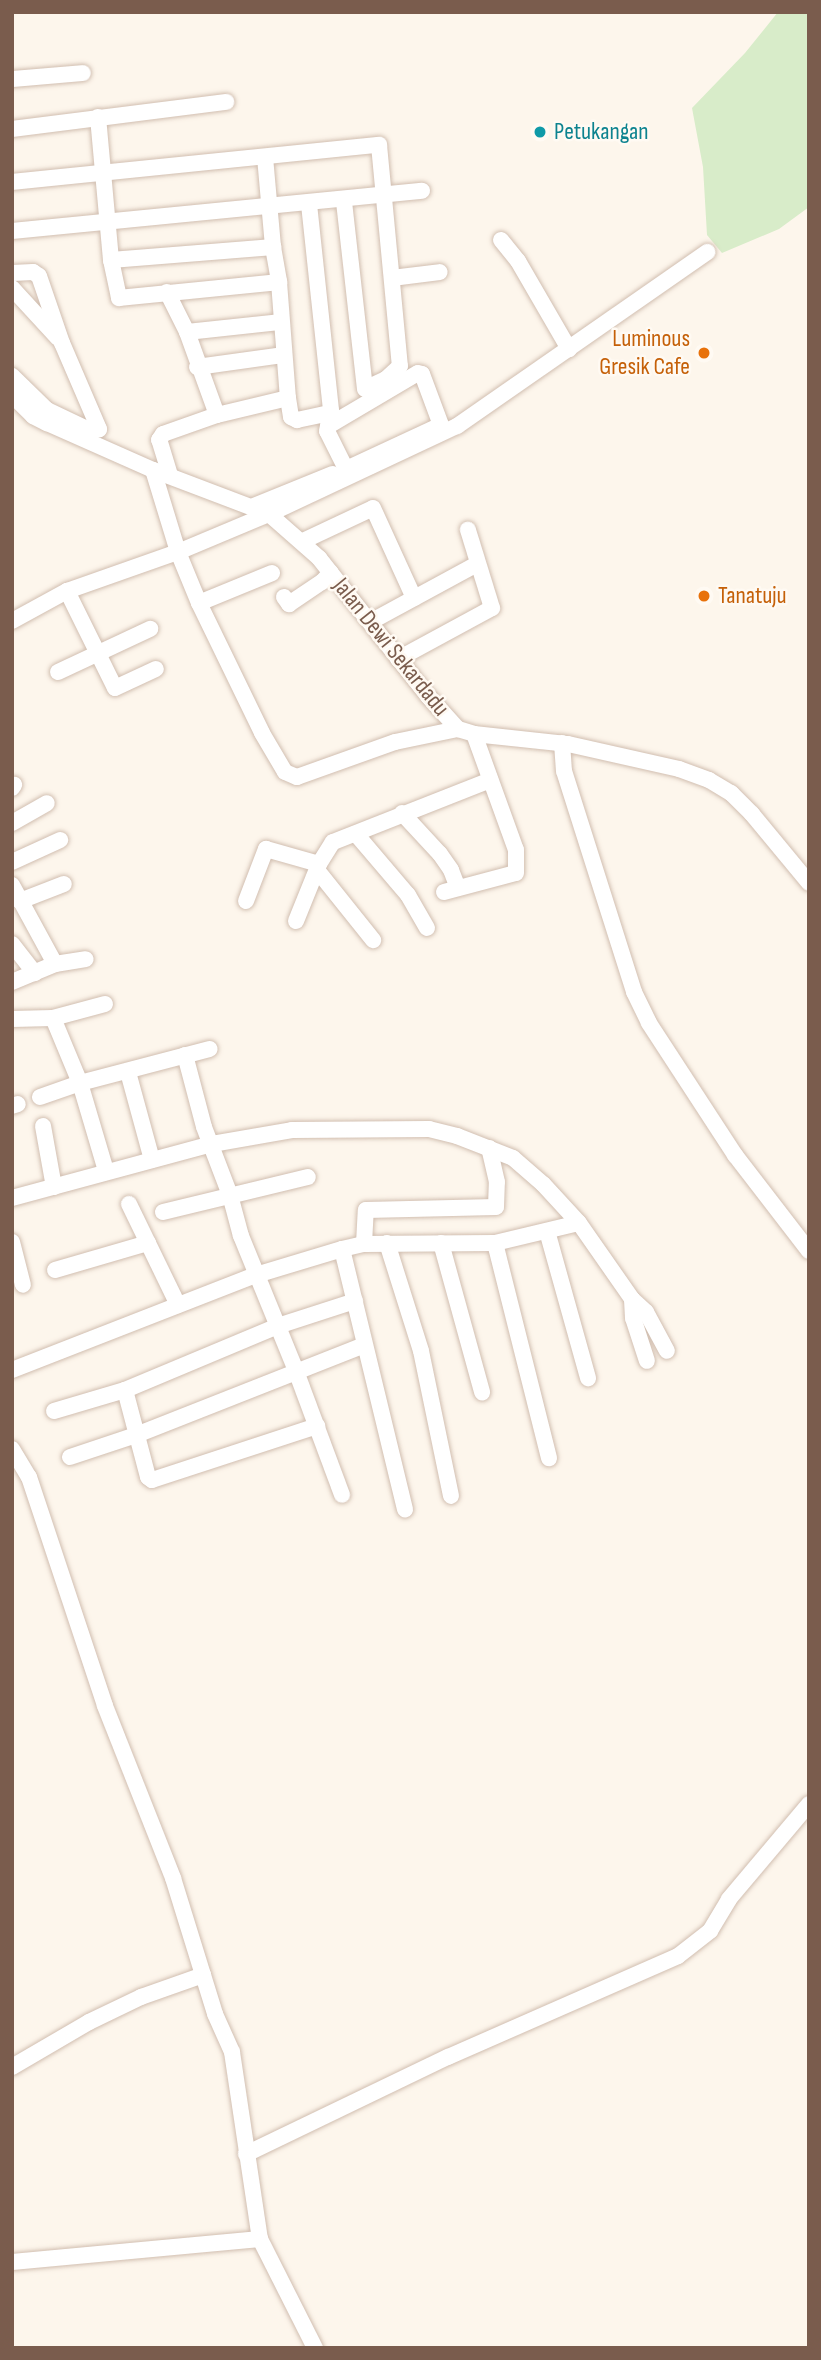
<!DOCTYPE html>
<style>
body{margin:0}
#map{position:relative;width:821px;height:2360px;overflow:hidden;background:#fdf6ec;font-family:"Sofia Sans Condensed",sans-serif}
div>[style]{position:absolute}
.green>*{inset:0;background:#d8ecc9}
.roads{filter:drop-shadow(0 0 2px #d1beb0) drop-shadow(0 0 2px #d1beb0)}
.minor>*{height:16px;margin:-8px;padding:0 8px;transform-origin:8px;border-radius:8px;background:#fff}
.dots>*{width:19px;height:19px;translate:-50% -50%;box-sizing:border-box;border:4px solid #fffaf3;border-radius:50%}
span{translate:-50% -50%;white-space:nowrap;text-align:center;line-height:1.15;-webkit-text-stroke:5px #fffaf3;paint-order:stroke}
.culture-label{font-size:24px;color:#0d838f}
.left{translate:0 -50%;text-align:left}
.food-label{font-size:24px;color:#c56008}
.right{translate:-100% -50%;text-align:right}
.street-label{font-size:24px;color:#7a5c4d}
.frame{position:absolute;inset:0;border:14px solid #7a5c4d;pointer-events:none}
</style>
<div id="map">
<div class="green">
<i style="clip-path:polygon(778px 12px,809px 12px,809px 207px,779px 229px,722px 253px,707px 235px,703px 167px,692px 108px,745px 53px)"></i>
</div>
<div class="roads">
<div class="minor">
<i style="left:12px;top:79px;width:71px;rotate:-4.8deg"></i>
<i style="left:98px;top:117px;width:144px;rotate:84.8deg"></i>
<i style="left:111px;top:260px;width:39px;rotate:78deg"></i>
<i style="left:119px;top:298px;width:161px;rotate:-5.7deg"></i>
<i style="left:12px;top:129px;width:216px;rotate:-7.2deg"></i>
<i style="left:265px;top:157px;width:90px;rotate:84.9deg"></i>
<i style="left:273px;top:247px;width:36px;rotate:80deg"></i>
<i style="left:279px;top:282px;width:116px;rotate:85.6deg"></i>
<i style="left:288px;top:398px;width:19px;rotate:81deg"></i>
<i style="left:291px;top:417px;width:7px;rotate:27deg"></i>
<i style="left:297px;top:420px;width:34px;rotate:-12deg"></i>
<i style="left:330px;top:413px;width:3px;rotate:-72deg"></i>
<i style="left:331px;top:410px;width:207px;rotate:-96.1deg"></i>
<i style="left:12px;top:182px;width:369px;rotate:-5.8deg"></i>
<i style="left:379px;top:145px;width:222px;rotate:84.6deg"></i>
<i style="left:400px;top:366px;width:19px;rotate:137deg"></i>
<i style="left:386px;top:379px;width:23px;rotate:155deg"></i>
<i style="left:365px;top:389px;width:189px;rotate:-96.4deg"></i>
<i style="left:12px;top:231px;width:412px;rotate:-5.6deg"></i>
<i style="left:501px;top:240px;width:27px;rotate:51deg"></i>
<i style="left:518px;top:261px;width:102px;rotate:59.9deg"></i>
<i style="left:111px;top:260px;width:163px;rotate:-4.6deg"></i>
<i style="left:12px;top:273px;width:21px;rotate:-3deg"></i>
<i style="left:33px;top:272px;width:7px;rotate:34deg"></i>
<i style="left:39px;top:276px;width:71px;rotate:71.1deg"></i>
<i style="left:62px;top:343px;width:94px;rotate:66.7deg"></i>
<i style="left:99px;top:429px;width:10px;rotate:174deg"></i>
<i style="left:89px;top:430px;width:47px;rotate:-154.5deg"></i>
<i style="left:47px;top:410px;width:49px;rotate:-135.8deg"></i>
<i style="left:392px;top:278px;width:48px;rotate:-7.1deg"></i>
<i style="left:12px;top:288px;width:68px;rotate:47.4deg"></i>
<i style="left:167px;top:292px;width:45px;rotate:63.4deg"></i>
<i style="left:187px;top:332px;width:88px;rotate:70.1deg"></i>
<i style="left:187px;top:332px;width:95px;rotate:-6.1deg"></i>
<i style="left:197px;top:367px;width:88px;rotate:-7.9deg"></i>
<i style="left:418px;top:373px;width:4px;rotate:14deg"></i>
<i style="left:422px;top:374px;width:54px;rotate:69.6deg"></i>
<i style="left:441px;top:425px;width:105px;rotate:155.1deg"></i>
<i style="left:346px;top:469px;width:42px;rotate:-116.6deg"></i>
<i style="left:327px;top:431px;width:5px;rotate:-79deg"></i>
<i style="left:328px;top:426px;width:104px;rotate:-30.5deg"></i>
<i style="left:12px;top:395px;width:30px;rotate:45deg"></i>
<i style="left:33px;top:416px;width:16px;rotate:27deg"></i>
<i style="left:47px;top:423px;width:116px;rotate:23.9deg"></i>
<i style="left:153px;top:470px;width:124px;rotate:20.8deg"></i>
<i style="left:269px;top:514px;width:67px;rotate:41.3deg"></i>
<i style="left:319px;top:558px;width:176px;rotate:51.7deg"></i>
<i style="left:428px;top:696px;width:45px;rotate:47.7deg"></i>
<i style="left:458px;top:729px;width:17px;rotate:17deg"></i>
<i style="left:474px;top:734px;width:95px;rotate:6.1deg"></i>
<i style="left:568px;top:744px;width:114px;rotate:12.7deg"></i>
<i style="left:679px;top:769px;width:32px;rotate:20deg"></i>
<i style="left:709px;top:780px;width:26px;rotate:31deg"></i>
<i style="left:731px;top:793px;width:30px;rotate:45deg"></i>
<i style="left:752px;top:814px;width:89px;rotate:50.4deg"></i>
<i style="left:153px;top:470px;width:86px;rotate:73deg"></i>
<i style="left:178px;top:552px;width:55px;rotate:67.6deg"></i>
<i style="left:199px;top:603px;width:144px;rotate:64.1deg"></i>
<i style="left:262px;top:733px;width:45px;rotate:59.5deg"></i>
<i style="left:285px;top:772px;width:13px;rotate:23deg"></i>
<i style="left:297px;top:777px;width:104px;rotate:-19.7deg"></i>
<i style="left:395px;top:742px;width:64px;rotate:-11.7deg"></i>
<i style="left:170px;top:475px;width:37px;rotate:-107deg"></i>
<i style="left:159px;top:440px;width:7px;rotate:-56deg"></i>
<i style="left:163px;top:434px;width:57px;rotate:-19.4deg"></i>
<i style="left:217px;top:415px;width:73px;rotate:-13.5deg"></i>
<i style="left:254px;top:506px;width:85px;rotate:-22.1deg"></i>
<i style="left:303px;top:541px;width:77px;rotate:-25.2deg"></i>
<i style="left:373px;top:508px;width:99px;rotate:65.5deg"></i>
<i style="left:67px;top:591px;width:108px;rotate:63.7deg"></i>
<i style="left:115px;top:688px;width:45px;rotate:-24.9deg"></i>
<i style="left:284px;top:597px;width:9px;rotate:54deg"></i>
<i style="left:289px;top:604px;width:40px;rotate:-34deg"></i>
<i style="left:322px;top:582px;width:13px;rotate:-48deg"></i>
<i style="left:199px;top:603px;width:79px;rotate:-22.3deg"></i>
<i style="left:12px;top:621px;width:63px;rotate:-28.6deg"></i>
<i style="left:67px;top:591px;width:118px;rotate:-19.4deg"></i>
<i style="left:178px;top:552px;width:99px;rotate:-22.7deg"></i>
<i style="left:269px;top:514px;width:208px;rotate:-25.1deg"></i>
<i style="left:457px;top:426px;width:305px;rotate:-34.8deg"></i>
<i style="left:372px;top:621px;width:119px;rotate:-28.5deg"></i>
<i style="left:398px;top:659px;width:107px;rotate:-28.5deg"></i>
<i style="left:492px;top:608px;width:82px;rotate:-107.1deg"></i>
<i style="left:58px;top:672px;width:102px;rotate:-25.1deg"></i>
<i style="left:562px;top:743px;width:28px;rotate:86deg"></i>
<i style="left:564px;top:771px;width:232px;rotate:72.4deg"></i>
<i style="left:634px;top:992px;width:34px;rotate:64deg"></i>
<i style="left:649px;top:1023px;width:158px;rotate:56.9deg"></i>
<i style="left:735px;top:1155px;width:121px;rotate:52.4deg"></i>
<i style="left:12px;top:788px;width:4px;rotate:-56deg"></i>
<i style="left:402px;top:813px;width:56px;rotate:47.2deg"></i>
<i style="left:440px;top:854px;width:19px;rotate:55deg"></i>
<i style="left:451px;top:870px;width:19px;rotate:69deg"></i>
<i style="left:12px;top:823px;width:40px;rotate:-29.7deg"></i>
<i style="left:356px;top:834px;width:80px;rotate:49.6deg"></i>
<i style="left:408px;top:895px;width:38px;rotate:60deg"></i>
<i style="left:12px;top:862px;width:53px;rotate:-24.6deg"></i>
<i style="left:317px;top:870px;width:90px;rotate:51.3deg"></i>
<i style="left:12px;top:885px;width:90px;rotate:61.4deg"></i>
<i style="left:55px;top:964px;width:47px;rotate:157.3deg"></i>
<i style="left:444px;top:892px;width:74px;rotate:-14.8deg"></i>
<i style="left:516px;top:873px;width:23px;rotate:-90deg"></i>
<i style="left:516px;top:850px;width:123px;rotate:-109.9deg"></i>
<i style="left:20px;top:901px;width:47px;rotate:-21.1deg"></i>
<i style="left:246px;top:901px;width:56px;rotate:-69deg"></i>
<i style="left:266px;top:849px;width:55px;rotate:15.8deg"></i>
<i style="left:296px;top:921px;width:61px;rotate:-68deg"></i>
<i style="left:319px;top:864px;width:26px;rotate:-58deg"></i>
<i style="left:333px;top:842px;width:169px;rotate:-21.5deg"></i>
<i style="left:12px;top:944px;width:37px;rotate:52deg"></i>
<i style="left:55px;top:964px;width:31px;rotate:-9deg"></i>
<i style="left:105px;top:1004px;width:54px;rotate:164.9deg"></i>
<i style="left:53px;top:1018px;width:70px;rotate:67.4deg"></i>
<i style="left:80px;top:1083px;width:92px;rotate:73.5deg"></i>
<i style="left:12px;top:1019px;width:41px;rotate:-1.4deg"></i>
<i style="left:185px;top:1055px;width:74px;rotate:75.2deg"></i>
<i style="left:204px;top:1127px;width:73px;rotate:69.1deg"></i>
<i style="left:230px;top:1195px;width:42px;rotate:75deg"></i>
<i style="left:241px;top:1236px;width:146px;rotate:67.8deg"></i>
<i style="left:296px;top:1371px;width:132px;rotate:69.6deg"></i>
<i style="left:128px;top:1072px;width:91px;rotate:74.7deg"></i>
<i style="left:40px;top:1097px;width:42px;rotate:-19.3deg"></i>
<i style="left:80px;top:1083px;width:134px;rotate:-14.7deg"></i>
<i style="left:12px;top:1106px;width:6px;rotate:-18deg"></i>
<i style="left:43px;top:1126px;width:62px;rotate:79.8deg"></i>
<i style="left:12px;top:1198px;width:207px;rotate:-15.1deg"></i>
<i style="left:212px;top:1144px;width:81px;rotate:-9.9deg"></i>
<i style="left:292px;top:1130px;width:137px;rotate:-0.4deg"></i>
<i style="left:429px;top:1129px;width:29px;rotate:14deg"></i>
<i style="left:457px;top:1136px;width:60px;rotate:21.4deg"></i>
<i style="left:513px;top:1158px;width:40px;rotate:41deg"></i>
<i style="left:543px;top:1184px;width:53px;rotate:47.3deg"></i>
<i style="left:579px;top:1223px;width:93px;rotate:55.1deg"></i>
<i style="left:632px;top:1299px;width:19px;rotate:43deg"></i>
<i style="left:646px;top:1312px;width:44px;rotate:61.7deg"></i>
<i style="left:129px;top:1204px;width:112px;rotate:64.1deg"></i>
<i style="left:163px;top:1212px;width:149px;rotate:-13.6deg"></i>
<i style="left:547px;top:1231px;width:153px;rotate:74.4deg"></i>
<i style="left:12px;top:1242px;width:44px;rotate:75.7deg"></i>
<i style="left:387px;top:1243px;width:113px;rotate:72.5deg"></i>
<i style="left:421px;top:1351px;width:148px;rotate:78.3deg"></i>
<i style="left:441px;top:1243px;width:155px;rotate:74.6deg"></i>
<i style="left:495px;top:1243px;width:222px;rotate:75.9deg"></i>
<i style="left:364px;top:1244px;width:34px;rotate:-87deg"></i>
<i style="left:366px;top:1210px;width:130px;rotate:-1.3deg"></i>
<i style="left:496px;top:1207px;width:25px;rotate:-88deg"></i>
<i style="left:497px;top:1182px;width:35px;rotate:-103deg"></i>
<i style="left:342px;top:1249px;width:268px;rotate:76.4deg"></i>
<i style="left:55px;top:1270px;width:97px;rotate:-16.2deg"></i>
<i style="left:632px;top:1299px;width:19px;rotate:87deg"></i>
<i style="left:633px;top:1318px;width:45px;rotate:72deg"></i>
<i style="left:12px;top:1370px;width:262px;rotate:-21.3deg"></i>
<i style="left:256px;top:1275px;width:90px;rotate:-16.8deg"></i>
<i style="left:342px;top:1249px;width:23px;rotate:-13deg"></i>
<i style="left:364px;top:1244px;width:131px;rotate:-0.4deg"></i>
<i style="left:495px;top:1243px;width:86px;rotate:-13.4deg"></i>
<i style="left:125px;top:1390px;width:90px;rotate:75.2deg"></i>
<i style="left:148px;top:1477px;width:5px;rotate:37deg"></i>
<i style="left:152px;top:1480px;width:174px;rotate:-18.1deg"></i>
<i style="left:54px;top:1411px;width:74px;rotate:-16.5deg"></i>
<i style="left:125px;top:1390px;width:166px;rotate:-22.7deg"></i>
<i style="left:278px;top:1326px;width:81px;rotate:-18deg"></i>
<i style="left:12px;top:1449px;width:33px;rotate:59deg"></i>
<i style="left:29px;top:1477px;width:241px;rotate:71.6deg"></i>
<i style="left:105px;top:1706px;width:185px;rotate:68.4deg"></i>
<i style="left:173px;top:1878px;width:142px;rotate:72.8deg"></i>
<i style="left:215px;top:2014px;width:42px;rotate:65.9deg"></i>
<i style="left:232px;top:2052px;width:189px;rotate:81.5deg"></i>
<i style="left:260px;top:2239px;width:122px;rotate:63.2deg"></i>
<i style="left:70px;top:1457px;width:70px;rotate:-18.4deg"></i>
<i style="left:136px;top:1435px;width:245px;rotate:-21.5deg"></i>
<i style="left:12px;top:2067px;width:89px;rotate:-30.3deg"></i>
<i style="left:89px;top:2022px;width:58px;rotate:-25.7deg"></i>
<i style="left:141px;top:1997px;width:66px;rotate:-19.5deg"></i>
<i style="left:246px;top:2154px;width:224px;rotate:-25.7deg"></i>
<i style="left:448px;top:2057px;width:251px;rotate:-23.7deg"></i>
<i style="left:678px;top:1956px;width:41px;rotate:-38deg"></i>
<i style="left:710px;top:1931px;width:37px;rotate:-59deg"></i>
<i style="left:729px;top:1899px;width:124px;rotate:-49.9deg"></i>
<i style="left:12px;top:2262px;width:249px;rotate:-5.3deg"></i>
</div>
</div>
<div class="dots">
<i style="left:540px;top:132px;background:#0f9aa8"></i>
<i style="left:704px;top:353px;background:#e8710a"></i>
<i style="left:704px;top:596px;background:#e8710a"></i>
</div>
<div class="culture-label">
<span class="left" style="left:554px;top:132px">Petukangan</span>
</div>
<div class="food-label">
<span class="right" style="left:690px;top:353px">Luminous<br>Gresik Cafe</span>
<span class="left" style="left:718px;top:596px">Tanatuju</span>
</div>
<div class="street-label">
<span style="left:391px;top:647px;rotate:51deg">Jalan Dewi Sekardadu</span>
</div>
<div class="frame"></div>
</div>
